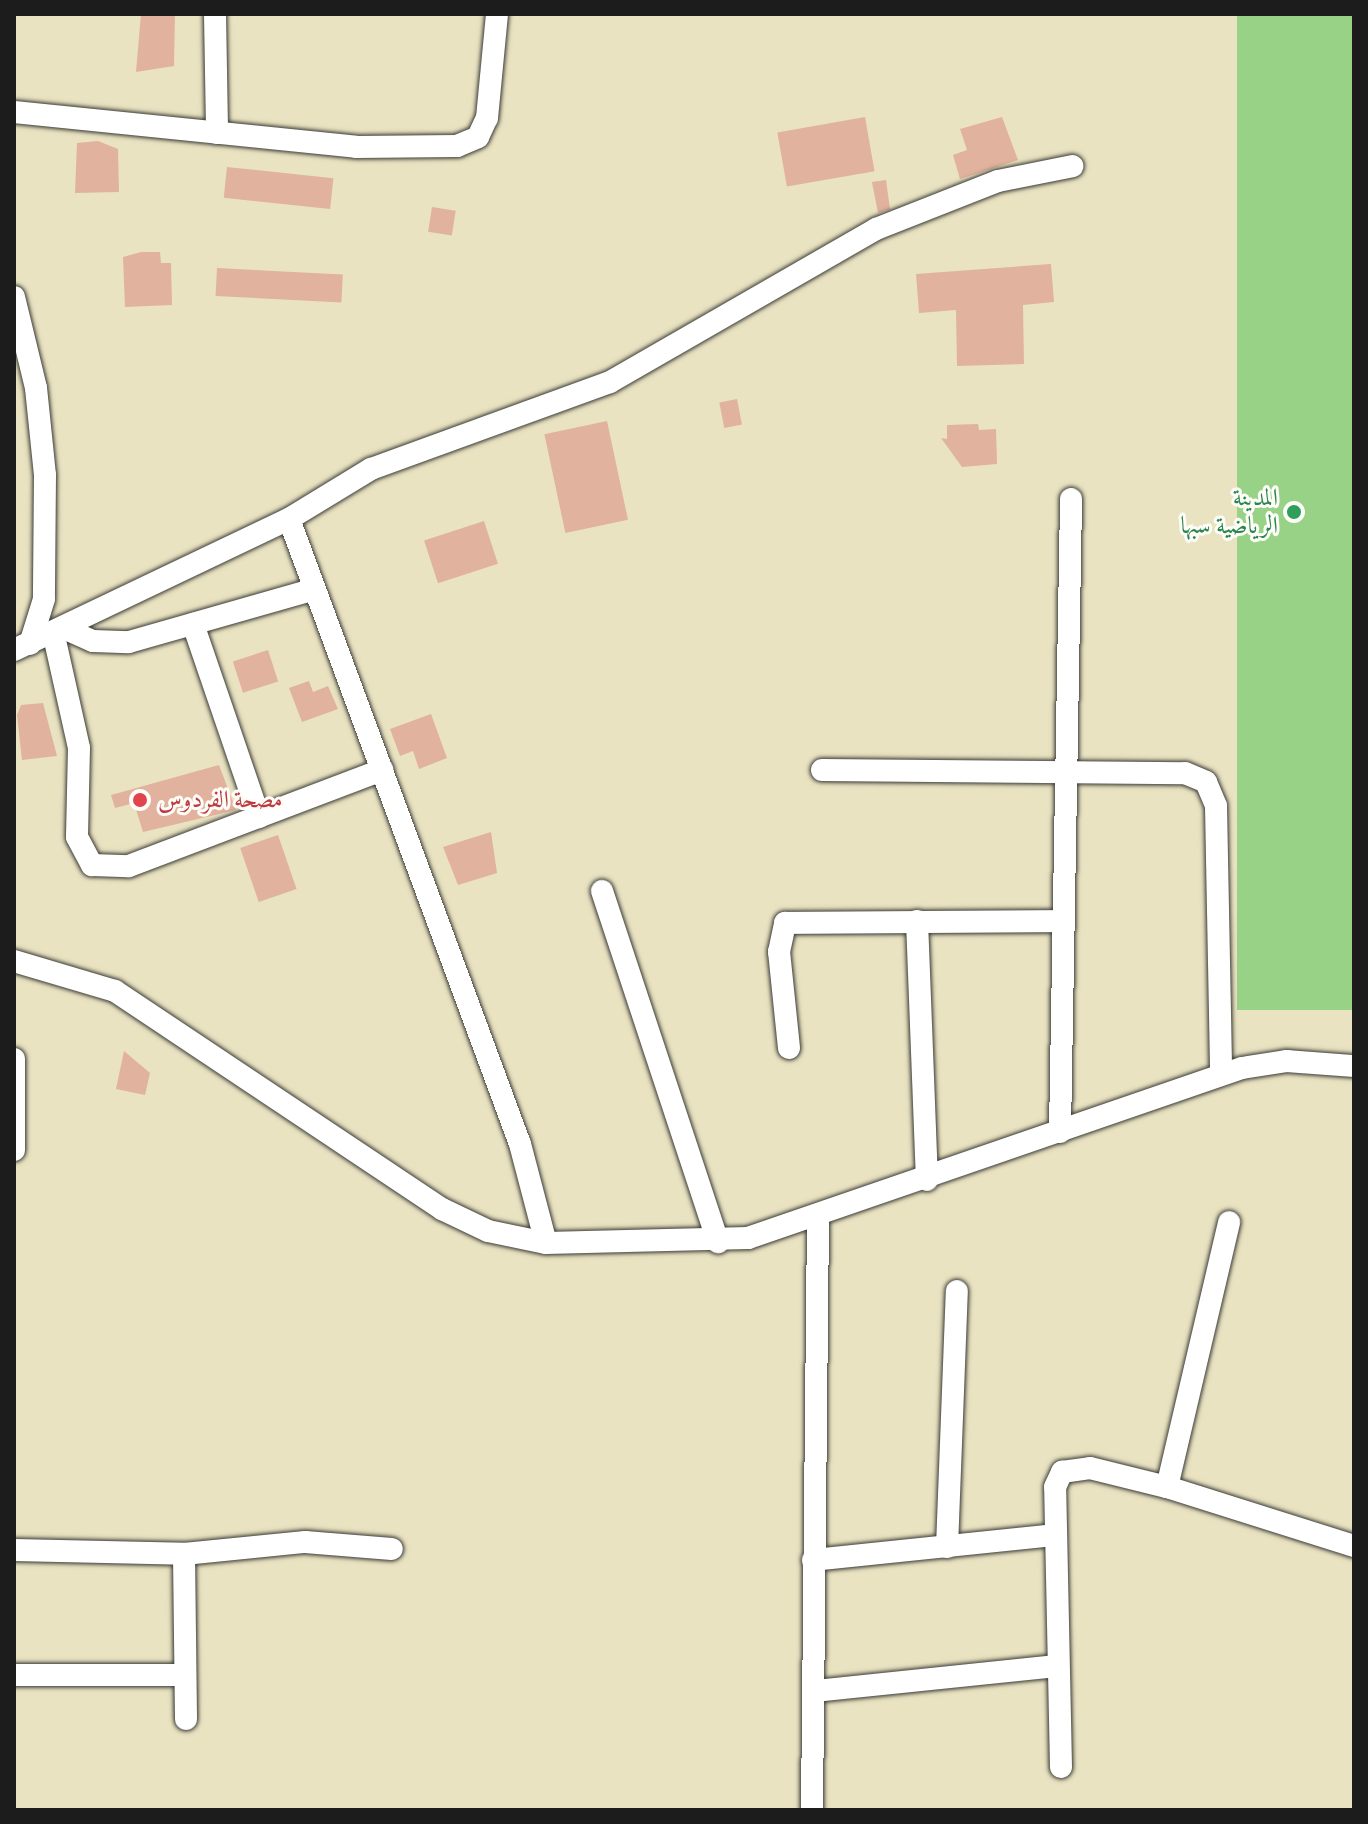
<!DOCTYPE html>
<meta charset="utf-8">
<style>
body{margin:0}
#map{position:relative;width:1368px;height:1824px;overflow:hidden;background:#e9e3c2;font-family:"IM FELL Great Primer",Amiri,serif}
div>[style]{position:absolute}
.green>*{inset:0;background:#97d287;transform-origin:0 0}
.building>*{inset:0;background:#e1b29d;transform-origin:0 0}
.roads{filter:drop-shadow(0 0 2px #3b3a35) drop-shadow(0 0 2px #3b3a35)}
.minor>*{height:22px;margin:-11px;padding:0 11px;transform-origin:11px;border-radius:11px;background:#fff}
.dots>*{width:22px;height:22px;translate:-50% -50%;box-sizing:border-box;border:4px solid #fdfcf7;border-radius:50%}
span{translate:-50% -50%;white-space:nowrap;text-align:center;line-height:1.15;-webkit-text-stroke:6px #fdfcf7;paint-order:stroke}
.leisure-label{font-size:24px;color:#27864d}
.right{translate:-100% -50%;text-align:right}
.health-label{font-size:24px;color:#be3a42}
.left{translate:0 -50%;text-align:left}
.frame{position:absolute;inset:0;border:16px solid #1c1c1c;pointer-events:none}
</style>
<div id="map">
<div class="green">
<i style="left:1237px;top:14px;width:117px;height:996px"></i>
</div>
<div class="building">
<i style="clip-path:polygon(141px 14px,175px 14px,174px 66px,136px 72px)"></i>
<i style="left:865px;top:117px;width:55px;height:89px;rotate:80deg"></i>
<i style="clip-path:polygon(1002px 117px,1018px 160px,960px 179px,953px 155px,967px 150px,960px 129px)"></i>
<i style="clip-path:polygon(98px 141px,118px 149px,119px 192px,75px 193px,77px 143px)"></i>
<i style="left:227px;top:167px;width:107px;height:31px;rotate:6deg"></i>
<i style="clip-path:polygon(886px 180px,890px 209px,878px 213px,872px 182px)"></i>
<i style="left:432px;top:207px;width:24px;height:25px;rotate:9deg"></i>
<i style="clip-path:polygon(141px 252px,160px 252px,161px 263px,171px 263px,172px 305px,125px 307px,123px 257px)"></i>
<i style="clip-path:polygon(1051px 264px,1054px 302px,1023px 305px,1024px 364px,957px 366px,956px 310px,919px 313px,916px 274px)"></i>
<i style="left:217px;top:268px;width:126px;height:28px;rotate:3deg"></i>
<i style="left:737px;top:399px;width:26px;height:18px;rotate:79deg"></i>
<i style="left:607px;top:421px;width:101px;height:64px;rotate:78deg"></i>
<i style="clip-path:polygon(978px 424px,979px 430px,996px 429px,997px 464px,962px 467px,941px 438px,947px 439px,947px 425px)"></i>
<i style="left:484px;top:521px;width:45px;height:63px;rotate:72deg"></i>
<i style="left:268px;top:650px;width:33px;height:37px;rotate:72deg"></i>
<i style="clip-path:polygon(309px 681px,313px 692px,328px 686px,338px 709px,302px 722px,289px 688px)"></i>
<i style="clip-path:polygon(43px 703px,57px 756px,22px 760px,17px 715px,21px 705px)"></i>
<i style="clip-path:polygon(431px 714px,447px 758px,419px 769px,413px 751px,400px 756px,390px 729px)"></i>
<i style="clip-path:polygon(219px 765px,236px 810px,143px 832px,134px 803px,115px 808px,111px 795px)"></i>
<i style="clip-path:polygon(491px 832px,497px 873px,458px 885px,443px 847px)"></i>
<i style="left:278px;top:835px;width:57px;height:40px;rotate:71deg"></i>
<i style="clip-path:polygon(124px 1051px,150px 1073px,145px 1095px,116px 1089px)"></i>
</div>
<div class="roads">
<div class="minor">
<i style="left:215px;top:14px;width:119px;rotate:89deg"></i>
<i style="left:14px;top:112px;width:344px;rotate:5.8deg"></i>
<i style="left:356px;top:147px;width:101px;rotate:-0.6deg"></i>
<i style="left:457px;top:146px;width:23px;rotate:-23deg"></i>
<i style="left:478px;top:137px;width:21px;rotate:-65deg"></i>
<i style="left:487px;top:118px;width:104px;rotate:-84.5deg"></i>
<i style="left:14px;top:297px;width:94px;rotate:76.4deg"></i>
<i style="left:36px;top:388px;width:87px;rotate:84.1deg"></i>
<i style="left:45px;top:475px;width:124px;rotate:90.5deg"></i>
<i style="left:44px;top:599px;width:47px;rotate:107.3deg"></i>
<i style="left:289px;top:519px;width:666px;rotate:69.72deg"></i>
<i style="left:520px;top:1144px;width:102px;rotate:75.3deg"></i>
<i style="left:193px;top:624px;width:204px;rotate:71.1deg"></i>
<i style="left:68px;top:630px;width:27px;rotate:24deg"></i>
<i style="left:93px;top:641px;width:36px;rotate:2deg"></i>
<i style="left:129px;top:642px;width:193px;rotate:-15.9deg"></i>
<i style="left:54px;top:636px;width:115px;rotate:77.4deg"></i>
<i style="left:79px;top:748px;width:89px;rotate:91.3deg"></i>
<i style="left:77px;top:837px;width:32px;rotate:62deg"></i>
<i style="left:92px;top:865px;width:37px;rotate:2deg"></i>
<i style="left:129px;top:866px;width:271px;rotate:-20.8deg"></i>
<i style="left:14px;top:650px;width:305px;rotate:-25.5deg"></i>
<i style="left:289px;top:519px;width:96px;rotate:-31.4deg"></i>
<i style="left:371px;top:469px;width:254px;rotate:-20deg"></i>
<i style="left:610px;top:382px;width:307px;rotate:-29.9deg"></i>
<i style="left:876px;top:229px;width:131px;rotate:-21.5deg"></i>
<i style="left:998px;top:181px;width:76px;rotate:-11.3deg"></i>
<i style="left:822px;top:770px;width:363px;rotate:0.5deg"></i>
<i style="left:1185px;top:773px;width:23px;rotate:23deg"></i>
<i style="left:1206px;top:782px;width:26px;rotate:67deg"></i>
<i style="left:1216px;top:806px;width:268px;rotate:88.9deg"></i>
<i style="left:602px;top:891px;width:370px;rotate:71.7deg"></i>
<i style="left:917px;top:921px;width:259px;rotate:87.8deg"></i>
<i style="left:14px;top:961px;width:105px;rotate:16.5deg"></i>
<i style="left:115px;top:991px;width:393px;rotate:33.7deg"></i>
<i style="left:442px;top:1209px;width:51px;rotate:25.6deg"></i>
<i style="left:488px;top:1231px;width:59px;rotate:11.7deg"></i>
<i style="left:546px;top:1243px;width:202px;rotate:-1.4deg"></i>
<i style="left:748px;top:1238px;width:522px;rotate:-18.99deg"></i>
<i style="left:1242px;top:1068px;width:46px;rotate:-8.8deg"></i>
<i style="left:1287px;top:1061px;width:67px;rotate:4.3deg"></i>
<i style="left:789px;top:1048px;width:97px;rotate:-95.9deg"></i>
<i style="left:779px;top:952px;width:30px;rotate:-78deg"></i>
<i style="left:785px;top:923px;width:278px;rotate:-0.4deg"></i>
<i style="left:14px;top:1059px;width:91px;rotate:90deg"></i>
<i style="left:1060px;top:1132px;width:633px;rotate:-89deg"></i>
<i style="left:1167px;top:1487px;width:272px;rotate:-76.8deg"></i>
<i style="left:947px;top:1547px;width:256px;rotate:-87.8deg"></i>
<i style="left:14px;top:1550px;width:170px;rotate:1.3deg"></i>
<i style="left:184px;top:1554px;width:122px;rotate:-5.7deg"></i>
<i style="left:305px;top:1542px;width:87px;rotate:4.6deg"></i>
<i style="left:184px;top:1554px;width:165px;rotate:89.3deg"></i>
<i style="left:813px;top:1560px;width:243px;rotate:-5.9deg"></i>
<i style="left:14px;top:1675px;width:171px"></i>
<i style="left:815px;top:1691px;width:244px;rotate:-5.9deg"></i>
<i style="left:1061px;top:1767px;width:280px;rotate:-91.2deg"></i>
<i style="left:1055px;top:1487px;width:17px;rotate:-65deg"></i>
<i style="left:1062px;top:1472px;width:28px;rotate:-8deg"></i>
<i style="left:1090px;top:1468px;width:79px;rotate:13.9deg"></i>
<i style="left:1167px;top:1487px;width:196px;rotate:17.5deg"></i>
<i style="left:812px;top:1810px;width:593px;rotate:-89.42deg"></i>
</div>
</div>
<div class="dots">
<i style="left:1294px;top:512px;background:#2e9e5b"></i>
<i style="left:140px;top:800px;background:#e0444e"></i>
</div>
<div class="leisure-label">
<span class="right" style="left:1278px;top:512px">المدينة<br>الرياضية سبها</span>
</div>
<div class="health-label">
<span class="left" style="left:158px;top:800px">مصحة الفردوس</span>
</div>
<div class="frame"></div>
</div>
